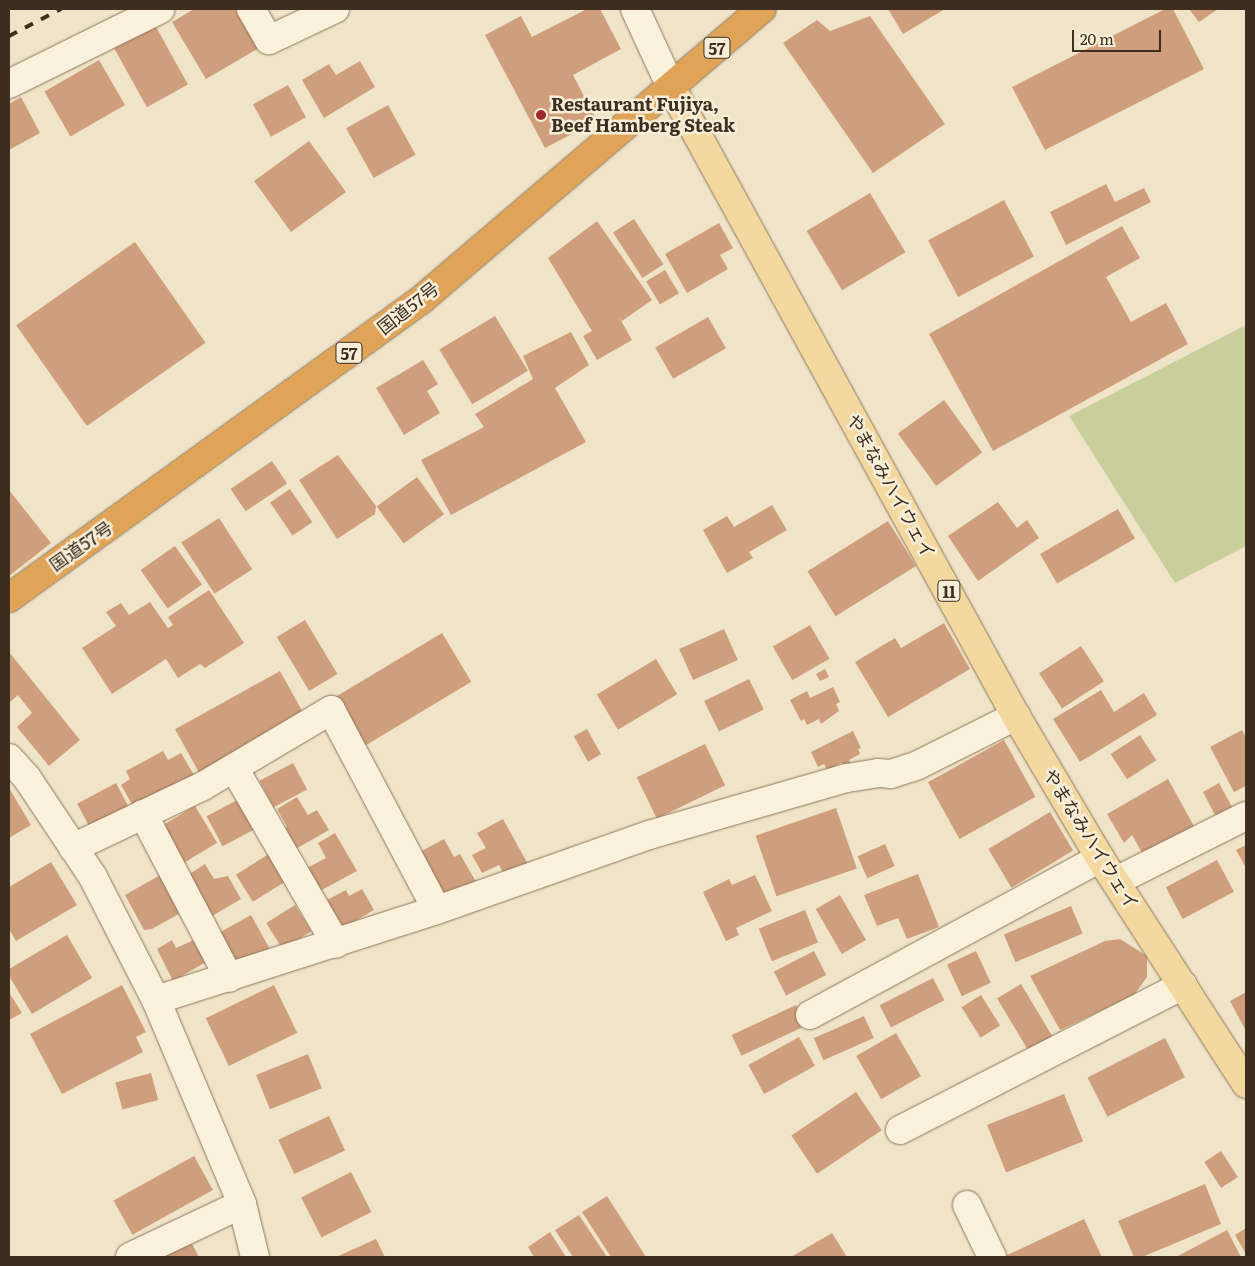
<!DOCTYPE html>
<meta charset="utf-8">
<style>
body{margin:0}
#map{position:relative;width:1255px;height:1266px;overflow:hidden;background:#f0e4c8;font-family:Literata,"Noto Sans JP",serif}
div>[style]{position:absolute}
.green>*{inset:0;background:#c9cf9b}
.building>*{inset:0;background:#cf9f7d;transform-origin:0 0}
.roads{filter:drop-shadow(0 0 1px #8d765c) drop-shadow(0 0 1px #8d765c)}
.street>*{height:28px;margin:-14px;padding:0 14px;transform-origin:14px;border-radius:14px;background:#faf1dc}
.primary>*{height:28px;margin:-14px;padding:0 14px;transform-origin:14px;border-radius:14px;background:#f3d9a0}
.highway>*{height:28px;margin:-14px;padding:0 14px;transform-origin:14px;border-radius:14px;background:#e0a458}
.rail>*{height:4px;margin-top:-2px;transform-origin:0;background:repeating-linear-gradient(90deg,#3d2e20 0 9px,transparent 0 18px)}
.dots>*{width:14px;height:14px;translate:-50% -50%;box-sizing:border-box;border:2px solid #f7eed8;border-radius:50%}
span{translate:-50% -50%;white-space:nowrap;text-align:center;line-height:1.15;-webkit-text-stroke:5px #f7eed8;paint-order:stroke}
.shield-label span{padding:1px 4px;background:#f7eed8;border:1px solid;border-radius:4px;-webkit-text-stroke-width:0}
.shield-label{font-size:16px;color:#3d2e20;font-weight:700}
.poi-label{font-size:18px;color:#3d2e20;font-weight:700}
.left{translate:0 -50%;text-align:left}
.street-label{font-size:18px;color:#3d2e20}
.frame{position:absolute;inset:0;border:10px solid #3d2e20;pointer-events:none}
.scale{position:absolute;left:1072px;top:30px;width:89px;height:22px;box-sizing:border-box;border:2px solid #3d2e20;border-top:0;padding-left:6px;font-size:15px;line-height:18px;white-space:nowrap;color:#3d2e20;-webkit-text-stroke:4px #f7eed8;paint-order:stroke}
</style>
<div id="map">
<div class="green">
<i style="clip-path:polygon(1246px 325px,1246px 546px,1175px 583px,1069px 416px)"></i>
</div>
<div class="building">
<i style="clip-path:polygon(194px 9px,236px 9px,259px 48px,206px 79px,172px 22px)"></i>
<i style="clip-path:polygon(587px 9px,600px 9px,621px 49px,573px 75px,597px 121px,545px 148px,485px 35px,521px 16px,532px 37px)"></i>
<i style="clip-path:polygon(888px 9px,945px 9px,903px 34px)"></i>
<i style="clip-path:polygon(1165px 9px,1173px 9px,1204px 69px,1045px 150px,1012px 87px)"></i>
<i style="clip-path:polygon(1189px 9px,1218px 9px,1199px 22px)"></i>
<i style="clip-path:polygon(870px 16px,945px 124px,873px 173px,783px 43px,817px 20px,830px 31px)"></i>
<i style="left:155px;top:25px;width:68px;height:47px;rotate:61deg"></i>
<i style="left:99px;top:60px;width:52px;height:63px;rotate:60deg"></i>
<i style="clip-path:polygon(360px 61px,375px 87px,324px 118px,302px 80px,329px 64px,336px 75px)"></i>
<i style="left:288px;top:85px;width:37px;height:40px;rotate:61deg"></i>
<i style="clip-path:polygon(21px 97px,40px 133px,9px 150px,9px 104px)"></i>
<i style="left:388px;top:105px;width:57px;height:48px;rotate:61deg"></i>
<i style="left:309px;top:141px;width:63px;height:68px;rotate:54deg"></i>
<i style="clip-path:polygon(1106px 184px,1115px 202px,1144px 188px,1151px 202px,1066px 245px,1050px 212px)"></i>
<i style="left:870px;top:193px;width:69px;height:74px;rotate:59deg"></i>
<i style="left:1004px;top:200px;width:64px;height:86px;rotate:62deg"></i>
<i style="left:634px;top:219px;width:54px;height:25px;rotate:57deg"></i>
<i style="clip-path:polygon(597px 221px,652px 300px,622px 321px,619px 317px,632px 340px,597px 360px,583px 336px,592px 331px,548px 258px)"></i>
<i style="clip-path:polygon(719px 223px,733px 248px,720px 255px,728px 269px,687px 293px,665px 254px)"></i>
<i style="clip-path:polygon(1122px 226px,1140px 258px,1106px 277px,1131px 322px,1166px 303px,1188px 344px,993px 451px,929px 334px)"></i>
<i style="left:135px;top:242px;width:123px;height:145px;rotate:55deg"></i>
<i style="left:665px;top:270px;width:27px;height:22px;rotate:59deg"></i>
<i style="left:495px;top:316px;width:64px;height:65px;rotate:59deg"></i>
<i style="left:708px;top:317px;width:36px;height:61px;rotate:60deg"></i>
<i style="clip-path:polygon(571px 332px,589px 365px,555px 388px,586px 442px,451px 515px,421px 460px,484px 427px,475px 414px,533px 379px,523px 356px)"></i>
<i style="clip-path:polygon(423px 360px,438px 384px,427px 391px,440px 413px,404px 435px,376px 388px)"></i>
<i style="left:944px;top:400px;width:65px;height:57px;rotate:54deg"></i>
<i style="clip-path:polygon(338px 455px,376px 506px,375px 514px,337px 539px,299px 480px)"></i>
<i style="left:272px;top:461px;width:27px;height:50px;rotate:56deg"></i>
<i style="left:417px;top:477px;width:46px;height:50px;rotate:54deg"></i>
<i style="left:290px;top:489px;width:40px;height:24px;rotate:56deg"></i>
<i style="clip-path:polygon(9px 490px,51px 543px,9px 576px)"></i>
<i style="clip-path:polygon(998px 502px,1017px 528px,1027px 520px,1039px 538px,978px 581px,948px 536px)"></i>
<i style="clip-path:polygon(772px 505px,787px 530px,749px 552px,753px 558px,727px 573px,703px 530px,727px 516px,734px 527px)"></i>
<i style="left:1118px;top:509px;width:34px;height:90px;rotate:60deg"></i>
<i style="left:219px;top:518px;width:61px;height:45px;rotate:57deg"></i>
<i style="left:888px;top:521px;width:53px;height:95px;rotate:58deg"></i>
<i style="left:175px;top:546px;width:47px;height:42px;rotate:55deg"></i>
<i style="clip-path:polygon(209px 590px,244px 643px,205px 668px,200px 664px,178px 678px,166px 659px,112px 694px,82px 648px,116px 626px,106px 612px,121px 603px,129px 615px,150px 602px,168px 628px,173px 625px,168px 617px)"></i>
<i style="left:305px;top:620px;width:63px;height:33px;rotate:59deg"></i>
<i style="clip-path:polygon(944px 623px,970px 669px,888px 717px,855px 662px,895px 638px,901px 648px)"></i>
<i style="left:810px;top:625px;width:39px;height:43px;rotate:60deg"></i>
<i style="left:724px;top:629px;width:34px;height:49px;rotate:66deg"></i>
<i style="left:442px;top:633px;width:57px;height:123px;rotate:59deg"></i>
<i style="left:1081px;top:646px;width:42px;height:50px;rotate:57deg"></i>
<i style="clip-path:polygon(9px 652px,80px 740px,49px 766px,17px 727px,32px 713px,18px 695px,9px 703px)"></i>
<i style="left:656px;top:659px;width:41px;height:69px;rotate:59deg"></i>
<i style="clip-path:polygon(825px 669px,829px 677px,820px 681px,816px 674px)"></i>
<i style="left:280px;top:671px;width:53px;height:120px;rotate:61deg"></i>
<i style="left:749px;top:679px;width:34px;height:50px;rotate:64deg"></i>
<i style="clip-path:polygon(833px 687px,840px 702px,836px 704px,839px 711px,821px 724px,819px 719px,807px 725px,804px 719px,801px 721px,790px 700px,807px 691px,810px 698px)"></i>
<i style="clip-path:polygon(1101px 690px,1114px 712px,1144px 693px,1157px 715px,1080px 762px,1053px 719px)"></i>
<i style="left:587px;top:729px;width:29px;height:15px;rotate:61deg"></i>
<i style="clip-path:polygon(1242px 730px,1246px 738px,1246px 786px,1234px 792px,1210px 747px)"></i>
<i style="clip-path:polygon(853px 731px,861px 748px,858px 749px,860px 754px,849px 760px,851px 764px,844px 767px,841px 763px,827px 770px,824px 764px,818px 767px,811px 752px)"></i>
<i style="left:1140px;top:735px;width:30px;height:35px;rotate:57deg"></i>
<i style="left:1004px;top:740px;width:65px;height:87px;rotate:61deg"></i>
<i style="left:705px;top:744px;width:46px;height:76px;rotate:64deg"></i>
<i style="clip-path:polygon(163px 751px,168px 760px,181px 753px,197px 780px,137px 813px,121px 785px,130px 779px,126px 771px)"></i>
<i style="left:293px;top:763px;width:30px;height:38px;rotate:62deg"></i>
<i style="clip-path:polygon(1168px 779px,1195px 828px,1144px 856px,1132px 835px,1124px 843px,1107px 814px)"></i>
<i style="left:116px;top:783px;width:34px;height:44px;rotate:62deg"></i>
<i style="clip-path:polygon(1219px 783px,1236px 814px,1217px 819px,1203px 792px)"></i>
<i style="clip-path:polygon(9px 788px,31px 825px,9px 838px)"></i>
<i style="clip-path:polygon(297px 797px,308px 815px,317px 810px,329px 830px,294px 850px,282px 829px,287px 827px,277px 809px)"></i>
<i style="left:241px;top:798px;width:34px;height:39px;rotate:62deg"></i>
<i style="left:195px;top:806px;width:43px;height:38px;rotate:59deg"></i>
<i style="left:836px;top:808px;width:64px;height:85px;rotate:71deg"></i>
<i style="left:1050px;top:812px;width:45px;height:72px;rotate:59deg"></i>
<i style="clip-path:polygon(503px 819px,529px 866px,506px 878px,499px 865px,482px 873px,472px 855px,486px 848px,477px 833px)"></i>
<i style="clip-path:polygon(335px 833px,357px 871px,320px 891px,307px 868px,326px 858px,318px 843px)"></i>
<i style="clip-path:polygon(444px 839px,454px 857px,460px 854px,479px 887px,446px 904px,418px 853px)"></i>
<i style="left:885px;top:844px;width:24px;height:30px;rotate:66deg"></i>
<i style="clip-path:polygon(1246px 845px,1246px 868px,1236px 850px)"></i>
<i style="left:269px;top:854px;width:32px;height:39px;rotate:58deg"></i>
<i style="left:1217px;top:860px;width:36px;height:58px;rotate:62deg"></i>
<i style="clip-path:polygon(51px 862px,77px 905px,16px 941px,9px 929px,9px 887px)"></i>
<i style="clip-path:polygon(205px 864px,214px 879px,228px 876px,241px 899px,212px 916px,188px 875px)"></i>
<i style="clip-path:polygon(162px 874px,184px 911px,152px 929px,144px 930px,125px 895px)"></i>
<i style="clip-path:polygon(918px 874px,939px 927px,907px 939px,898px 918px,877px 926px,864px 895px)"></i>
<i style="clip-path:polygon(755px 875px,772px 911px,736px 928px,739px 935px,726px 941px,703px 892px,729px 879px,732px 885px)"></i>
<i style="clip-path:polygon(362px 889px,374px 910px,343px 928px,327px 900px,346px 890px,349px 896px)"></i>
<i style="left:840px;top:895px;width:52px;height:28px;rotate:60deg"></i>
<i style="left:295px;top:905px;width:31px;height:34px;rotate:58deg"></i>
<i style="left:1071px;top:906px;width:30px;height:73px;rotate:67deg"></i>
<i style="left:805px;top:910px;width:35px;height:50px;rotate:68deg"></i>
<i style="left:251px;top:915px;width:41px;height:38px;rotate:61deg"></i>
<i style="clip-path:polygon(67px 935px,92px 978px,32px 1014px,9px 976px,9px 969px)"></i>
<i style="clip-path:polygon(1120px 939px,1147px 956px,1147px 977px,1134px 995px,1060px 1030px,1030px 976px,1105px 941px)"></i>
<i style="clip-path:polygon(172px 940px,176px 948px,194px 940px,206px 962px,173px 981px,157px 949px)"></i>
<i style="left:814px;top:951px;width:27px;height:45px;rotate:63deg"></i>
<i style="left:976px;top:951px;width:35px;height:32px;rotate:65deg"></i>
<i style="left:933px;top:978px;width:25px;height:60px;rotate:63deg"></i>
<i style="left:1021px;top:984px;width:68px;height:28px;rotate:59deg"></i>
<i style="clip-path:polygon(122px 985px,146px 1032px,136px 1037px,143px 1052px,62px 1094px,30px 1034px)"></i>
<i style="left:274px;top:985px;width:53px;height:76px;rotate:64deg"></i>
<i style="clip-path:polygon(9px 992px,22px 1013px,9px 1020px)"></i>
<i style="clip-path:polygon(1246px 992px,1246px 1031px,1230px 1001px)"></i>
<i style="left:981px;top:995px;width:36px;height:23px;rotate:58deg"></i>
<i style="left:796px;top:1005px;width:23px;height:71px;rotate:65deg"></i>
<i style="left:864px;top:1016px;width:24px;height:55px;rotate:66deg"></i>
<i style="left:896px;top:1033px;width:50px;height:46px;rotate:60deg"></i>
<i style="left:799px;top:1037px;width:33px;height:58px;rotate:61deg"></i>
<i style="left:1165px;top:1038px;width:44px;height:87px;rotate:63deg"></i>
<i style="left:308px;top:1054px;width:37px;height:56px;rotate:68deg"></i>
<i style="left:151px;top:1073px;width:28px;height:37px;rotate:75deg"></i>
<i style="left:856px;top:1092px;width:46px;height:78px;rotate:56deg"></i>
<i style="left:1064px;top:1094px;width:51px;height:83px;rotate:68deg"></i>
<i style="left:329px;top:1116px;width:38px;height:56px;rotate:65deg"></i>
<i style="left:1221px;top:1151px;width:31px;height:20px;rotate:57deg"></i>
<i style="left:194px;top:1156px;width:39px;height:92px;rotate:61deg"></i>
<i style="left:351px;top:1172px;width:45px;height:56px;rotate:63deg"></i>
<i style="clip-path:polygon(1205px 1184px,1221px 1224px,1142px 1257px,1134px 1257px,1118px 1221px)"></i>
<i style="clip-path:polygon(607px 1196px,646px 1257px,611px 1257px,582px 1212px)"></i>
<i style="clip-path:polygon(579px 1215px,607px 1257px,573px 1257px,555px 1230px)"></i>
<i style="clip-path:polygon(1084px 1219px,1102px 1257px,1003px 1257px)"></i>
<i style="clip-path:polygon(1246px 1228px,1246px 1254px,1235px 1235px)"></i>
<i style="clip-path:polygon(1227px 1230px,1241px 1257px,1176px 1257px)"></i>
<i style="clip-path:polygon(550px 1232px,566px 1257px,534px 1257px,528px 1247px)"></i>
<i style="clip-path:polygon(832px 1233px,847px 1257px,791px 1257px)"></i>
<i style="clip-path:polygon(376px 1239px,385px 1257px,336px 1257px)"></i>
<i style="clip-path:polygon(191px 1242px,199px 1257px,154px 1257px)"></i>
</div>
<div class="roads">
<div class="street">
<i style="left:251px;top:9px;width:36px;rotate:60deg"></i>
<i style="left:269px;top:40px;width:73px;rotate:-25.2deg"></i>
<i style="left:635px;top:9px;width:86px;rotate:65.2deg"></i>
<i style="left:9px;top:84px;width:169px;rotate:-26.3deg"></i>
<i style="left:9px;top:758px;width:27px;rotate:48deg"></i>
<i style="left:27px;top:778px;width:119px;rotate:56.3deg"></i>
<i style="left:93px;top:877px;width:138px;rotate:62.9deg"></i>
<i style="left:156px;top:1000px;width:221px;rotate:67.1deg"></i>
<i style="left:242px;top:1204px;width:55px;rotate:76.2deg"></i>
<i style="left:234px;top:768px;width:203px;rotate:59.9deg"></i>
<i style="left:143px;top:814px;width:185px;rotate:62.3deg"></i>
<i style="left:73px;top:848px;width:144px;rotate:-25.5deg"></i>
<i style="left:203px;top:786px;width:149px;rotate:-30.7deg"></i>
<i style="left:331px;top:710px;width:226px;rotate:62.1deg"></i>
<i style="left:1116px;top:881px;width:145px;rotate:-26.6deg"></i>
<i style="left:156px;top:1000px;width:295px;rotate:-17.8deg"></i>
<i style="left:437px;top:910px;width:225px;rotate:-19.5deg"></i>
<i style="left:649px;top:835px;width:206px;rotate:-16.1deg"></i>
<i style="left:847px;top:778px;width:31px;rotate:-9deg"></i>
<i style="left:878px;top:773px;width:13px;rotate:4deg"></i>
<i style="left:891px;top:774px;width:28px;rotate:-18deg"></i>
<i style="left:918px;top:765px;width:110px;rotate:-26.6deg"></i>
<i style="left:810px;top:1015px;width:330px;rotate:-28.4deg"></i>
<i style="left:900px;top:1130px;width:318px;rotate:-27.1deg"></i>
<i style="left:967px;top:1205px;width:58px;rotate:64.3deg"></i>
<i style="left:130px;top:1257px;width:124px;rotate:-25.3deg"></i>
</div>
<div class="primary">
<i style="left:671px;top:87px;width:717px;rotate:61.26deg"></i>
<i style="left:1016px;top:716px;width:165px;rotate:59.4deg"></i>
<i style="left:1100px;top:858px;width:269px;rotate:57.1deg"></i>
</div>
<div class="highway">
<i style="left:9px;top:598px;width:508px;rotate:-35.88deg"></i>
<i style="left:421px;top:300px;width:448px;rotate:-40.5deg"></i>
</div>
</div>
<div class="rail">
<i style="left:9px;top:36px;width:59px;rotate:-27.4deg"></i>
</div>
<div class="dots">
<i style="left:541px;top:115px;background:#9e2a2b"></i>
</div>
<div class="shield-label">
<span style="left:717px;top:48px">57</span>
<span style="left:349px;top:353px">57</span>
<span style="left:949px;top:591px">11</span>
</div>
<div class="poi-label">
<span class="left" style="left:551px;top:115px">Restaurant Fujiya,<br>Beef Hamberg Steak</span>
</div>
<div class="street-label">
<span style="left:408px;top:308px;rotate:-38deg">国道57号</span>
<span style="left:891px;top:486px;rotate:61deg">やまなみハイウェイ</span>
<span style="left:81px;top:546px;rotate:-35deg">国道57号</span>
<span style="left:1091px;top:839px;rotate:58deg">やまなみハイウェイ</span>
</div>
<div class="frame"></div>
<div class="scale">20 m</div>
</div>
